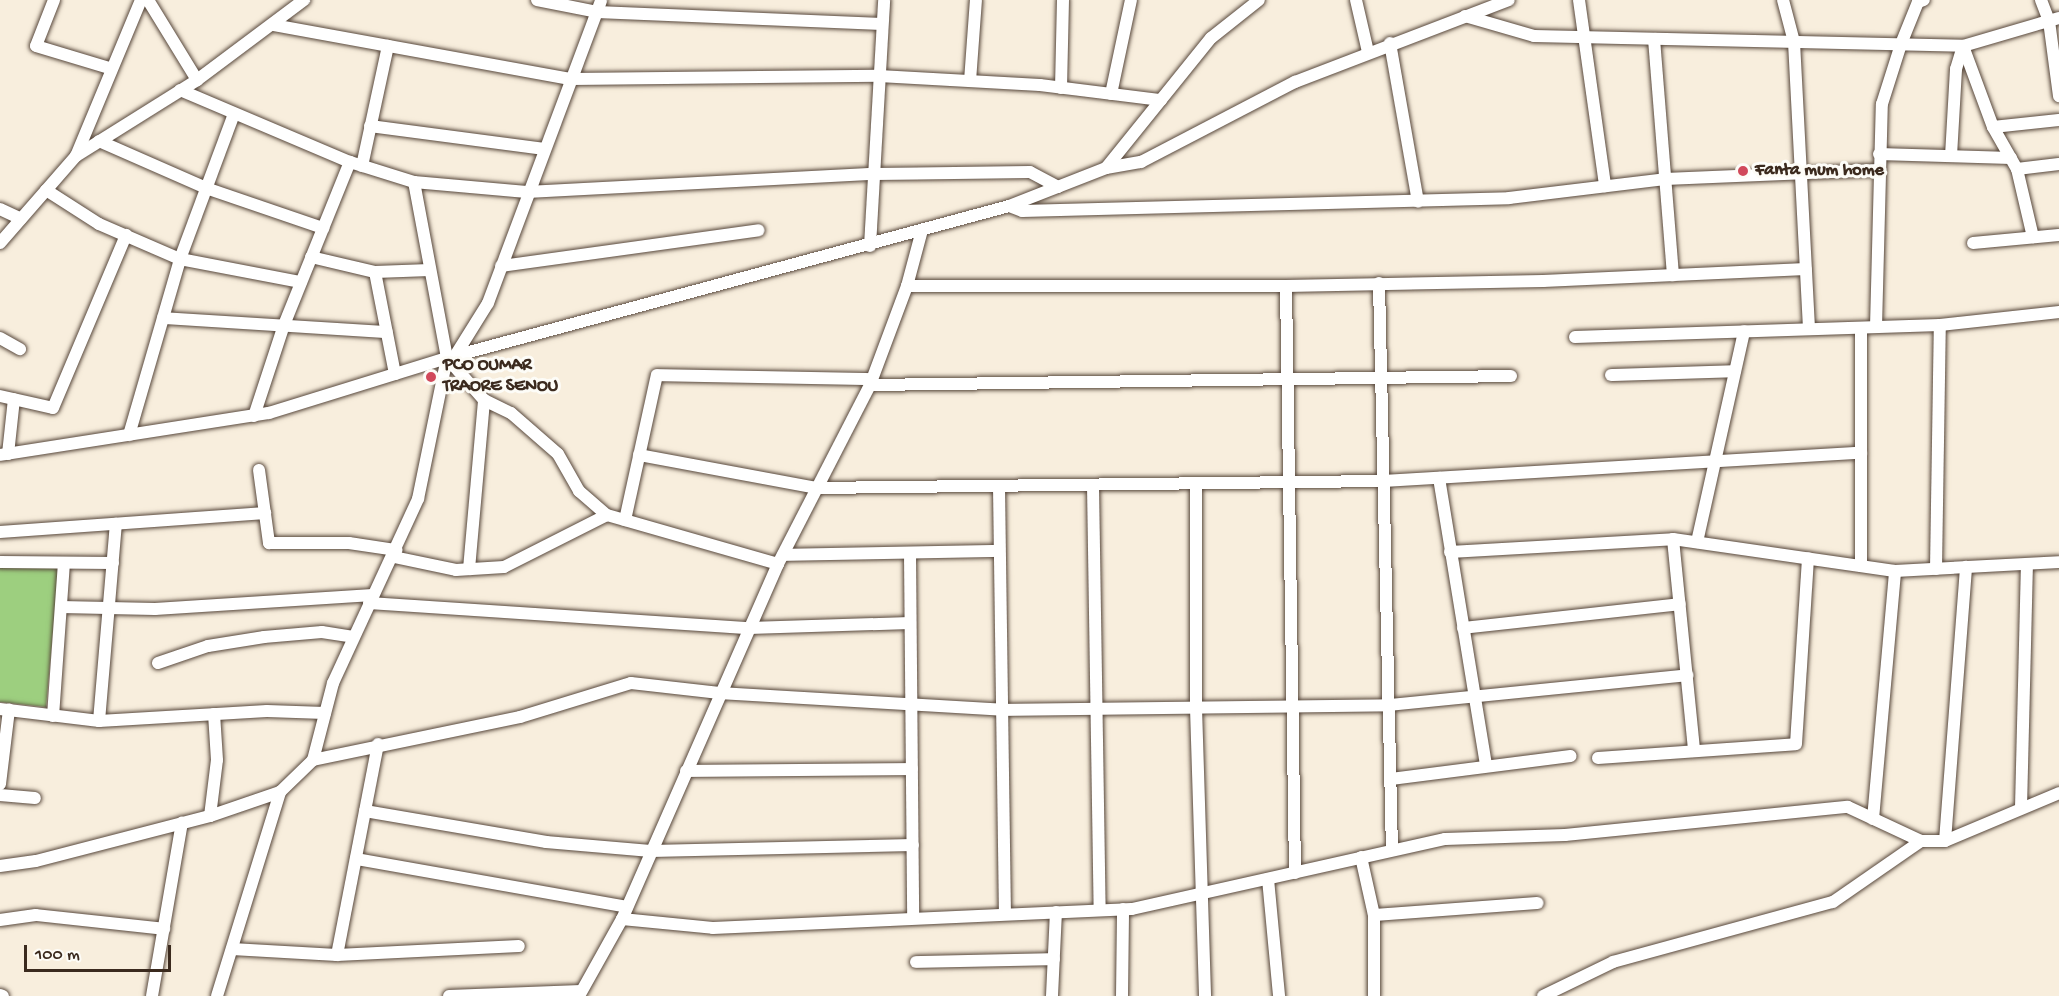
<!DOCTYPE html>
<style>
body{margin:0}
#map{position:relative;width:2059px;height:996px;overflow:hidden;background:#f8eedd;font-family:"Gochi Hand",sans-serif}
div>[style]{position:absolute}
.green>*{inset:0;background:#9dcf7f}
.roads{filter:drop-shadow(0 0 2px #57473b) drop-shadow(0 0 2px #57473b)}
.minor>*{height:12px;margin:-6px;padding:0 6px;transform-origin:6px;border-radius:6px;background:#fff}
.dots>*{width:16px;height:16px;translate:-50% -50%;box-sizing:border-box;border:3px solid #fdfcf7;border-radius:50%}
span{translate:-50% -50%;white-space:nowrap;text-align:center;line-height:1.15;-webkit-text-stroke:6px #fdfcf7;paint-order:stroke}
.poi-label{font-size:18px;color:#3b2a1e;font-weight:700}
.left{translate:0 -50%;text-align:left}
.scale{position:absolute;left:24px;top:945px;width:147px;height:27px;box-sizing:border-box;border:3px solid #3b2a1e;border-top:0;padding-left:8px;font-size:18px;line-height:21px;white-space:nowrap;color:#3b2a1e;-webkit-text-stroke:4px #fdfcf7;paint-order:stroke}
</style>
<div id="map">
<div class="green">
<i style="clip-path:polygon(0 564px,59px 566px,46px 707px,0 702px)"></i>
</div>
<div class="roads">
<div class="minor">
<i style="left:54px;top:0;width:49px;rotate:111.4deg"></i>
<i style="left:36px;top:46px;width:79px;rotate:16.8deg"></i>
<i style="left:148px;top:0;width:94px;rotate:58.5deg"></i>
<i style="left:537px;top:0;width:61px;rotate:11.3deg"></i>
<i style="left:597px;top:12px;width:285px;rotate:2.4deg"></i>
<i style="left:1356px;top:0;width:53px;rotate:77deg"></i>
<i style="left:1579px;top:0;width:188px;rotate:82deg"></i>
<i style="left:1783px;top:0;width:43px;rotate:75.3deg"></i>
<i style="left:1794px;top:42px;width:287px;rotate:87deg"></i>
<i style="left:2041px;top:0;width:22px;rotate:69deg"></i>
<i style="left:2049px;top:21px;width:76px;rotate:82.4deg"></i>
<i style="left:1465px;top:16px;width:72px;rotate:16.2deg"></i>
<i style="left:1534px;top:36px;width:429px;rotate:1.3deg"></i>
<i style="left:1963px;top:46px;width:100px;rotate:-16.3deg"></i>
<i style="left:273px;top:25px;width:303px;rotate:10.3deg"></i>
<i style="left:571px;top:79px;width:308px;rotate:-0.6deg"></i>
<i style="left:879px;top:76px;width:161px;rotate:3.2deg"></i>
<i style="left:1040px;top:85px;width:122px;rotate:7.1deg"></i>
<i style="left:1654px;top:39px;width:237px;rotate:85.4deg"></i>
<i style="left:1390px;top:43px;width:161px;rotate:80deg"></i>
<i style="left:1963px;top:46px;width:86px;rotate:69.7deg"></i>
<i style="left:1993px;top:127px;width:48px;rotate:60.3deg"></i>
<i style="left:2017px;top:169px;width:70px;rotate:76.8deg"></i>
<i style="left:970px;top:81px;width:81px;rotate:-85.8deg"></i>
<i style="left:1061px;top:88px;width:88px;rotate:-88.7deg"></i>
<i style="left:180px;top:90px;width:185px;rotate:23deg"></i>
<i style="left:350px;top:162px;width:67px;rotate:17.4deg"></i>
<i style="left:414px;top:182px;width:113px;rotate:5.1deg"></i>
<i style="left:527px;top:192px;width:347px;rotate:-3deg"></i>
<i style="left:874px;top:174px;width:156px;rotate:-0.7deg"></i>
<i style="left:1030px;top:172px;width:32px;rotate:28deg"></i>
<i style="left:1111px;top:94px;width:96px;rotate:-78deg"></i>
<i style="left:370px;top:126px;width:176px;rotate:7.5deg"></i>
<i style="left:1993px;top:127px;width:66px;rotate:-6.1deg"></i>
<i style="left:99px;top:141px;width:117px;rotate:23.7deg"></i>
<i style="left:206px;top:188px;width:124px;rotate:18.9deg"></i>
<i style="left:1879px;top:154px;width:132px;rotate:1.7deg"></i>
<i style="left:76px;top:156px;width:169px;rotate:-67.4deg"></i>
<i style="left:1951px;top:156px;width:87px;rotate:-86.7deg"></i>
<i style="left:1956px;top:69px;width:24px;rotate:-73deg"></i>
<i style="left:362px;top:166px;width:123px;rotate:-77.8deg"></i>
<i style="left:1106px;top:168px;width:167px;rotate:-51.1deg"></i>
<i style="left:1211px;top:38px;width:61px;rotate:-38.4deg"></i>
<i style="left:2017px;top:169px;width:42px;rotate:-6.8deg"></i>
<i style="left:46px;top:190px;width:63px;rotate:32.7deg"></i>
<i style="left:99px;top:224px;width:88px;rotate:23.4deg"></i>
<i style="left:180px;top:259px;width:123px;rotate:10.8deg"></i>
<i style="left:1009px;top:206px;width:14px;rotate:21deg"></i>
<i style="left:1022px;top:211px;width:487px;rotate:-1.5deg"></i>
<i style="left:1509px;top:198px;width:157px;rotate:-6.9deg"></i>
<i style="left:1665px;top:179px;width:214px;rotate:-2.4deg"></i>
<i style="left:0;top:209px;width:23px;rotate:25deg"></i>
<i style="left:0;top:243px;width:116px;rotate:-48.9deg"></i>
<i style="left:76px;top:156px;width:143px;rotate:-32.1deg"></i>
<i style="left:197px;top:80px;width:134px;rotate:-36.8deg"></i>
<i style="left:1973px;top:243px;width:86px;rotate:-5.3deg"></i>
<i style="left:870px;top:246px;width:246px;rotate:-86.7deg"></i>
<i style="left:311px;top:257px;width:66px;rotate:13.2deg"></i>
<i style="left:375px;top:272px;width:55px;rotate:-2.1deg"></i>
<i style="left:501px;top:266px;width:260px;rotate:-7.9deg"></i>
<i style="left:375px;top:272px;width:104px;rotate:78.9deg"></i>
<i style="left:1379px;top:283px;width:567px;rotate:88.69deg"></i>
<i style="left:907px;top:286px;width:379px"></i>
<i style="left:1286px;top:286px;width:257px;rotate:-1.1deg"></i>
<i style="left:1543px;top:281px;width:263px;rotate:-2.6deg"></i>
<i style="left:1286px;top:286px;width:587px;rotate:89.12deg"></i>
<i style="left:163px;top:318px;width:224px;rotate:3.6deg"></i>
<i style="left:1876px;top:327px;width:223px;rotate:-88.5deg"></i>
<i style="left:1882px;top:104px;width:63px;rotate:-72.4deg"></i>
<i style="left:1901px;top:44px;width:45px;rotate:-68deg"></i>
<i style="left:1918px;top:2px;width:6px;rotate:-18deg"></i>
<i style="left:1575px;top:337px;width:365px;rotate:-1.9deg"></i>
<i style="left:1940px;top:325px;width:120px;rotate:-6.2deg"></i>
<i style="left:0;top:338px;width:23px;rotate:29deg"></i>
<i style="left:455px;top:356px;width:62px;rotate:-58.1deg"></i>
<i style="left:488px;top:303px;width:323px;rotate:-69.5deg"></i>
<i style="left:447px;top:358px;width:56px;rotate:48.6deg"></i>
<i style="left:484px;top:400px;width:30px;rotate:26deg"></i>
<i style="left:511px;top:413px;width:62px;rotate:41.1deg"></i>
<i style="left:558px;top:454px;width:43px;rotate:60.4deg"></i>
<i style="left:579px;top:491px;width:37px;rotate:41deg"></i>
<i style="left:607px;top:515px;width:178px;rotate:16deg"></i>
<i style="left:778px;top:564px;width:388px;rotate:113.7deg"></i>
<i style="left:622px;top:919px;width:88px;rotate:119.2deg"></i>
<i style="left:1611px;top:375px;width:124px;rotate:-1.8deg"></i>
<i style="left:870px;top:385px;width:106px;rotate:-69.5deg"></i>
<i style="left:907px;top:286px;width:58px;rotate:-75deg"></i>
<i style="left:0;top:396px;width:54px;rotate:12.8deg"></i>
<i style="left:53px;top:408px;width:188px;rotate:-67.1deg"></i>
<i style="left:254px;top:416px;width:96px;rotate:-71.8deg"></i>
<i style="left:284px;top:325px;width:176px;rotate:-68deg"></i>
<i style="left:129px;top:435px;width:183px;rotate:-73.8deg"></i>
<i style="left:180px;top:259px;width:155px;rotate:-69.6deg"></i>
<i style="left:8px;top:454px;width:55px;rotate:-83.8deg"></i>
<i style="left:0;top:455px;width:272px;rotate:-8.9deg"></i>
<i style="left:269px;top:413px;width:186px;rotate:-17.2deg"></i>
<i style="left:447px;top:358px;width:582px;rotate:-15.13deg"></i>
<i style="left:1009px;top:206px;width:104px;rotate:-21.4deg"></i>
<i style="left:1106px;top:168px;width:36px;rotate:-10deg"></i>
<i style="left:1141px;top:162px;width:174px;rotate:-27.5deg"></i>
<i style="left:1295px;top:82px;width:229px;rotate:-21deg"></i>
<i style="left:639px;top:455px;width:181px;rotate:10.5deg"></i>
<i style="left:817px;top:488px;width:568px;rotate:-0.71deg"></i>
<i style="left:1385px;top:481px;width:477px;rotate:-3.4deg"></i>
<i style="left:259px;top:470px;width:74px;rotate:82.2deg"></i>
<i style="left:269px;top:543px;width:80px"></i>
<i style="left:349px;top:543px;width:48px;rotate:8.5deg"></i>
<i style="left:1439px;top:478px;width:292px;rotate:80.7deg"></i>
<i style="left:1196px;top:484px;width:224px;rotate:90deg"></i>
<i style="left:1196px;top:708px;width:288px;rotate:88.2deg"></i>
<i style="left:1093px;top:486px;width:424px;rotate:89.1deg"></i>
<i style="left:999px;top:487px;width:427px;rotate:89.2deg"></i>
<i style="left:625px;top:520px;width:148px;rotate:-77.6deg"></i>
<i style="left:657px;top:375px;width:215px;rotate:1.1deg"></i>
<i style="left:0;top:532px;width:266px;rotate:-4.1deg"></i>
<i style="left:1673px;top:539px;width:213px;rotate:84.3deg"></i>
<i style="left:1697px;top:542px;width:216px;rotate:-77.4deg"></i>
<i style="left:1450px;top:552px;width:223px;rotate:-3.3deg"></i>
<i style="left:1673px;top:539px;width:224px;rotate:8.2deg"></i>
<i style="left:1895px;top:571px;width:164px;rotate:-3.1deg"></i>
<i style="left:910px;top:553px;width:365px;rotate:89.5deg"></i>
<i style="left:783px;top:555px;width:216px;rotate:-1.1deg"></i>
<i style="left:394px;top:557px;width:63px;rotate:11.8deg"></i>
<i style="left:456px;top:570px;width:48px;rotate:-3.6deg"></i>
<i style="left:504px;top:567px;width:115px;rotate:-26.8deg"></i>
<i style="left:0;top:562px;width:113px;rotate:0.5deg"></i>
<i style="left:778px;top:564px;width:201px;rotate:-62.8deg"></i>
<i style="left:870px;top:385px;width:641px;rotate:-0.8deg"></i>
<i style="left:1861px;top:566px;width:238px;rotate:-90deg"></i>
<i style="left:469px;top:569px;width:170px;rotate:-84.9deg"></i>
<i style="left:1936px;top:569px;width:244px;rotate:-89.1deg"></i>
<i style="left:369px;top:603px;width:381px;rotate:3.8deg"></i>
<i style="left:749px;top:628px;width:161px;rotate:-1.8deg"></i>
<i style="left:61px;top:607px;width:94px;rotate:1.2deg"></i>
<i style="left:155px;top:609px;width:218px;rotate:-3.7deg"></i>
<i style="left:1463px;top:628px;width:218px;rotate:-6.3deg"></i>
<i style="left:158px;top:663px;width:53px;rotate:-18.8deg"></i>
<i style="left:208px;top:646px;width:57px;rotate:-9.1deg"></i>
<i style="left:264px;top:637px;width:58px;rotate:-4.9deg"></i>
<i style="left:322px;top:632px;width:30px;rotate:9deg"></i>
<i style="left:0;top:709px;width:100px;rotate:6.9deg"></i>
<i style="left:99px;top:721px;width:168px;rotate:-3.4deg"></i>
<i style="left:267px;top:711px;width:58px;rotate:2deg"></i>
<i style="left:53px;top:716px;width:153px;rotate:-85.9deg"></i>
<i style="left:99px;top:721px;width:198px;rotate:-85.1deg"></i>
<i style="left:1598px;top:758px;width:198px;rotate:-4deg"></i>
<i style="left:1796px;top:744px;width:186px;rotate:-86.3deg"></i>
<i style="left:313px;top:760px;width:211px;rotate:-11.7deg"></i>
<i style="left:520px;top:717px;width:116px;rotate:-17deg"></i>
<i style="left:631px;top:683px;width:89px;rotate:6.5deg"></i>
<i style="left:719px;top:693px;width:284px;rotate:3.4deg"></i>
<i style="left:1002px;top:710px;width:387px;rotate:-0.7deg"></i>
<i style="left:1389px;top:705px;width:300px;rotate:-5.7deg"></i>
<i style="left:686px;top:771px;width:226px;rotate:-0.5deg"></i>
<i style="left:1391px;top:779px;width:181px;rotate:-7.3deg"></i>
<i style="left:0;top:784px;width:75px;rotate:-83.1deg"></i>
<i style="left:0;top:795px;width:35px;rotate:5deg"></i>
<i style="left:2021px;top:808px;width:244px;rotate:-88.6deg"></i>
<i style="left:365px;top:811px;width:184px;rotate:9.7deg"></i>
<i style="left:546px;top:842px;width:105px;rotate:4.9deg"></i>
<i style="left:651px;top:851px;width:262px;rotate:-1.3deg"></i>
<i style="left:210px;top:816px;width:56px;rotate:-82.9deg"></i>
<i style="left:217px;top:760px;width:46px;rotate:-93.7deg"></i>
<i style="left:1873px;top:819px;width:249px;rotate:-84.9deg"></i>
<i style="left:1945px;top:841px;width:275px;rotate:-85.6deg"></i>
<i style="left:1361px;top:857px;width:59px;rotate:77.4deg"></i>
<i style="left:1374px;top:915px;width:81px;rotate:90deg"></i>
<i style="left:356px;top:859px;width:275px;rotate:10deg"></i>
<i style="left:0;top:866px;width:36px;rotate:-8deg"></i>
<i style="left:36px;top:861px;width:180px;rotate:-14.5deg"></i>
<i style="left:210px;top:816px;width:74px;rotate:-18.9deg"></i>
<i style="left:280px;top:792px;width:46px;rotate:-44.1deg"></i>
<i style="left:313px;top:760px;width:80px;rotate:-75.4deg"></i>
<i style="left:333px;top:683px;width:203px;rotate:-65.2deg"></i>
<i style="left:418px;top:499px;width:144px;rotate:-78.4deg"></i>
<i style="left:447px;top:358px;width:179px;rotate:-100.6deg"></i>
<i style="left:1268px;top:879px;width:118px;rotate:84.6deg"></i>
<i style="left:1374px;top:915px;width:164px;rotate:-4.2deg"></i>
<i style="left:622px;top:919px;width:91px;rotate:5.6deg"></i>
<i style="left:713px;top:928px;width:419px;rotate:-2.6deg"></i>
<i style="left:1132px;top:909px;width:321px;rotate:-12.6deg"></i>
<i style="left:1445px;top:839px;width:120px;rotate:-1.9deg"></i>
<i style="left:1565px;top:835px;width:284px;rotate:-5.7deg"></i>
<i style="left:1848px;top:807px;width:81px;rotate:25deg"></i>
<i style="left:1921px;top:841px;width:24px"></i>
<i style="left:1945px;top:841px;width:124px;rotate:-22.8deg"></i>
<i style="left:0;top:920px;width:36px;rotate:-8deg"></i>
<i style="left:36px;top:915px;width:129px;rotate:6.2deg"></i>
<i style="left:232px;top:949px;width:105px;rotate:3.3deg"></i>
<i style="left:337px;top:955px;width:182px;rotate:-2.8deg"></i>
<i style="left:337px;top:955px;width:215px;rotate:-79deg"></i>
<i style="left:916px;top:962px;width:138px;rotate:-1.2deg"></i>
<i style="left:0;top:995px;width:3px;rotate:18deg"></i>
<i style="left:152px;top:996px;width:176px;rotate:-80.2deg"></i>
<i style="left:217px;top:996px;width:214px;rotate:-72.8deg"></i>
<i style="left:449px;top:996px;width:132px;rotate:-2.2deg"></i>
<i style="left:1052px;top:996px;width:84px;rotate:-87.3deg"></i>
<i style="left:1122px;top:996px;width:87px;rotate:-89.3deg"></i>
<i style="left:1543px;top:996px;width:78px;rotate:-25.9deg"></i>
<i style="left:1613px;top:962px;width:228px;rotate:-15.3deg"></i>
<i style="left:1833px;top:902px;width:107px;rotate:-34.7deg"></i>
</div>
</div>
<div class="dots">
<i style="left:1743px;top:171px;background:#d1495b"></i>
<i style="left:431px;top:377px;background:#d1495b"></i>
</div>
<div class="poi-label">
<span class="left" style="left:1755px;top:171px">Fanta mum home</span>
<span class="left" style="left:443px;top:377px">PCO OUMAR<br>TRAORE SENOU</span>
</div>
<div class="scale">100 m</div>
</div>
